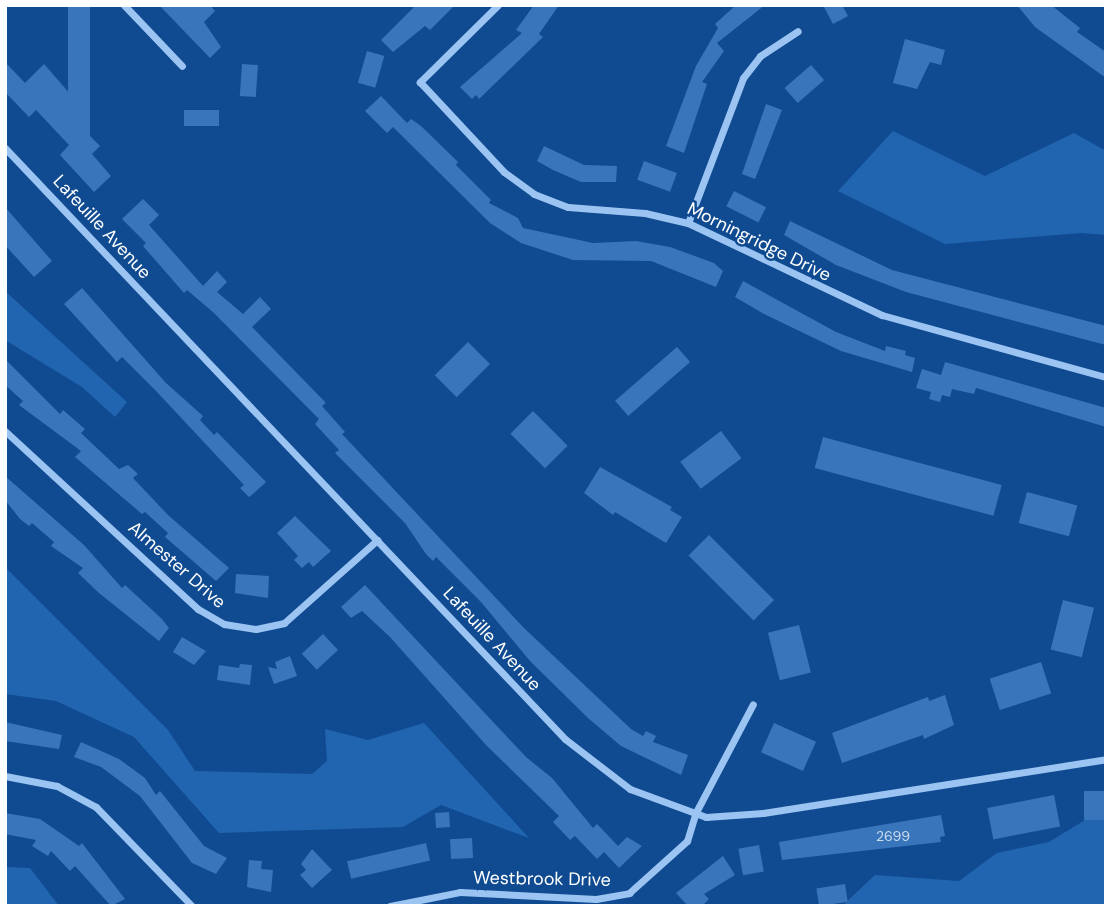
<!DOCTYPE html>
<style>
body{margin:0}
#map{position:relative;width:1111px;height:911px;overflow:hidden;background:#104b91;font-family:"DM Sans",sans-serif}
div>[style]{position:absolute}
.green>*{inset:0;background:#2165b1}
.building>*{inset:0;background:#3875ba;transform-origin:0 0}
.minor>*{height:7px;margin:-3.5px;padding:0 3.5px;transform-origin:3.5px;border-radius:3.5px;background:#9bc4f3}
span{translate:-50% -50%;white-space:nowrap;text-align:center;line-height:1.15;-webkit-text-stroke:5px #104b91;paint-order:stroke}
.number-label{font-size:14px;color:#cddcee}
.number-label span{-webkit-text-stroke-width:0}
.street-label{font-size:18px;color:#fff}
.frame{position:absolute;inset:0;border:7px solid #fff;pointer-events:none}
</style>
<div id="map">
<div class="green">
<i style="clip-path:polygon(893px 131px,985px 176px,1074px 133px,1106px 151px,1106px 235px,1081px 233px,945px 244px,838px 191px)"></i>
<i style="clip-path:polygon(5px 291px,127px 402px,115px 417px,82px 387px,5px 340px)"></i>
<i style="clip-path:polygon(5px 567px,168px 730px,195px 771px,312px 774px,327px 761px,325px 729px,368px 740px,424px 723px,529px 838px,441px 805px,403px 827px,219px 833px,134px 737px,56px 701px,5px 694px)"></i>
<i style="clip-path:polygon(1085px 820px,1106px 820px,1106px 906px,842px 906px,875px 875px,959px 881px,997px 853px,1049px 842px)"></i>
<i style="clip-path:polygon(5px 867px,30px 868px,59px 906px,5px 906px)"></i>
</div>
<div class="building">
<i style="left:68px;top:5px;width:22px;height:134px"></i>
<i style="clip-path:polygon(159px 5px,210px 5px,215px 11px,204px 22px,221px 47px,210px 58px)"></i>
<i style="clip-path:polygon(416px 5px,455px 5px,430px 30px,425px 26px,393px 52px,381px 40px)"></i>
<i style="clip-path:polygon(534px 5px,559px 5px,539px 34px,543px 37px,479px 99px,476px 95px,472px 99px,460px 87px,522px 33px,516px 30px)"></i>
<i style="clip-path:polygon(736px 5px,765px 5px,717px 43px,724px 51px,702px 82px,707px 84px,684px 153px,666px 146px,696px 66px,718px 28px,715px 24px)"></i>
<i style="clip-path:polygon(823px 5px,842px 5px,848px 16px,833px 24px)"></i>
<i style="clip-path:polygon(1017px 5px,1051px 5px,1080px 28px,1077px 32px,1106px 52px,1106px 78px,1035px 27px)"></i>
<i style="clip-path:polygon(905px 39px,945px 50px,941px 65px,930px 62px,917px 89px,893px 83px)"></i>
<i style="left:367px;top:51px;width:18px;height:33px;rotate:16deg"></i>
<i style="clip-path:polygon(5px 62px,25px 83px,44px 64px,85px 111px,75px 121px,100px 146px,92px 154px,111px 176px,94px 192px,60px 155px,69px 145px,36px 110px,29px 117px,5px 92px)"></i>
<i style="left:242px;top:64px;width:16px;height:32px;rotate:4deg"></i>
<i style="left:811px;top:65px;width:20px;height:35px;rotate:49deg"></i>
<i style="clip-path:polygon(381px 96px,407px 123px,411px 119px,421px 126px,458px 162px,456px 165px,491px 200px,489px 203px,518px 218px,523px 228px,593px 243px,636px 241px,670px 247px,714px 263px,723px 271px,716px 287px,651px 261px,573px 260px,521px 243px,490px 223px,393px 127px,387px 133px,365px 111px)"></i>
<i style="clip-path:polygon(766px 104px,782px 110px,755px 179px,742px 174px)"></i>
<i style="left:184px;top:110px;width:35px;height:16px"></i>
<i style="clip-path:polygon(544px 146px,584px 165px,617px 166px,616px 182px,581px 182px,553px 170px,537px 161px)"></i>
<i style="left:644px;top:161px;width:35px;height:20px;rotate:20deg"></i>
<i style="left:734px;top:191px;width:36px;height:17px;rotate:27deg"></i>
<i style="clip-path:polygon(143px 199px,159px 215px,149px 225px,203px 286px,217px 271px,227px 282px,217px 292px,243px 314px,260px 297px,271px 309px,252px 327px,326px 403px,322px 406px,345px 432px,342px 434px,524px 628px,631px 729px,643px 736px,646px 731px,656px 736px,653px 742px,688px 755px,681px 775px,621px 746px,588px 718px,530px 661px,481px 602px,436px 557px,433px 561px,426px 554px,405px 523px,335px 453px,339px 450px,315px 424px,319px 419px,214px 313px,187px 290px,184px 293px,143px 246px,146px 243px,122px 219px)"></i>
<i style="clip-path:polygon(5px 207px,52px 261px,34px 277px,5px 245px)"></i>
<i style="clip-path:polygon(790px 221px,892px 270px,1106px 326px,1106px 345px,906px 292px,836px 265px,784px 235px)"></i>
<i style="clip-path:polygon(743px 281px,836px 332px,885px 351px,886px 346px,906px 351px,905px 355px,915px 358px,912px 372px,841px 351px,764px 314px,735px 297px)"></i>
<i style="clip-path:polygon(82px 288px,166px 383px,203px 416px,200px 420px,214px 435px,217px 432px,266px 482px,253px 494px,249px 497px,240px 488px,244px 485px,157px 392px,122px 357px,117px 362px,64px 304px)"></i>
<i style="left:468px;top:342px;width:31px;height:47px;rotate:45deg"></i>
<i style="left:677px;top:347px;width:20px;height:82px;rotate:49deg"></i>
<i style="clip-path:polygon(5px 359px,60px 414px,63px 410px,85px 429px,81px 433px,119px 469px,128px 465px,138px 474px,133px 478px,168px 515px,229px 568px,216px 581px,165px 537px,168px 533px,145px 512px,142px 514px,75px 457px,81px 451px,19px 405px,23px 401px,5px 385px)"></i>
<i style="clip-path:polygon(945px 362px,1106px 408px,1106px 427px,976px 388px,974px 394px,952px 389px,950px 397px,942px 395px,940px 402px,929px 399px,931px 392px,916px 388px,922px 369px,941px 375px)"></i>
<i style="left:533px;top:411px;width:49px;height:32px;rotate:45deg"></i>
<i style="left:721px;top:431px;width:34px;height:51px;rotate:53deg"></i>
<i style="left:823px;top:437px;width:185px;height:32px;rotate:15deg"></i>
<i style="clip-path:polygon(600px 467px,672px 507px,670px 510px,682px 517px,666px 543px,615px 512px,613px 515px,584px 493px)"></i>
<i style="clip-path:polygon(5px 476px,84px 545px,122px 588px,125px 585px,162px 619px,169px 628px,159px 641px,99px 593px,78px 573px,83px 568px,51px 546px,54px 542px,32px 523px,29px 526px,20px 519px,5px 500px)"></i>
<i style="left:1027px;top:492px;width:52px;height:32px;rotate:15deg"></i>
<i style="clip-path:polygon(295px 516px,331px 551px,313px 567px,309px 562px,302px 568px,294px 560px,298px 556px,277px 533px)"></i>
<i style="left:709px;top:535px;width:92px;height:29px;rotate:45deg"></i>
<i style="clip-path:polygon(236px 574px,269px 576px,268px 598px,235px 593px)"></i>
<i style="clip-path:polygon(365px 585px,526px 757px,552px 778px,593px 828px,597px 824px,618px 846px,627px 837px,642px 846px,619px 868px,604px 852px,597px 859px,575px 836px,570px 840px,553px 822px,559px 816px,486px 745px,390px 637px,362px 611px,351px 618px,341px 607px)"></i>
<i style="left:1063px;top:600px;width:32px;height:51px;rotate:14deg"></i>
<i style="left:799px;top:625px;width:49px;height:32px;rotate:76deg"></i>
<i style="left:323px;top:634px;width:22px;height:29px;rotate:47deg"></i>
<i style="clip-path:polygon(182px 637px,206px 651px,194px 665px,173px 652px)"></i>
<i style="clip-path:polygon(290px 656px,297px 676px,274px 684px,268px 667px,277px 669px,275px 662px)"></i>
<i style="left:1041px;top:662px;width:33px;height:54px;rotate:72deg"></i>
<i style="clip-path:polygon(240px 664px,252px 665px,250px 685px,217px 680px,219px 665px,239px 668px)"></i>
<i style="clip-path:polygon(945px 695px,954px 725px,924px 739px,923px 735px,842px 763px,832px 733px,928px 697px,929px 701px)"></i>
<i style="clip-path:polygon(5px 722px,62px 735px,59px 749px,5px 741px)"></i>
<i style="left:774px;top:723px;width:46px;height:32px;rotate:24deg"></i>
<i style="clip-path:polygon(81px 742px,119px 759px,145px 778px,156px 795px,160px 791px,204px 846px,227px 858px,216px 874px,192px 863px,140px 796px,101px 767px,74px 757px)"></i>
<i style="left:1106px;top:791px;width:29px;height:22px;rotate:90deg"></i>
<i style="left:1054px;top:795px;width:32px;height:68px;rotate:79deg"></i>
<i style="left:449px;top:812px;width:15px;height:14px;rotate:86deg"></i>
<i style="clip-path:polygon(5px 813px,40px 819px,79px 846px,82px 843px,125px 899px,111px 906px,75px 866px,70px 871px,51px 851px,48px 856px,32px 846px,36px 840px,5px 834px)"></i>
<i style="clip-path:polygon(941px 815px,945px 836px,940px 837px,941px 842px,782px 860px,779px 842px)"></i>
<i style="left:472px;top:838px;width:20px;height:22px;rotate:87deg"></i>
<i style="left:426px;top:843px;width:18px;height:81px;rotate:77deg"></i>
<i style="left:759px;top:845px;width:27px;height:21px;rotate:80deg"></i>
<i style="clip-path:polygon(312px 849px,332px 870px,312px 888px,300px 875px,306px 870px,301px 864px)"></i>
<i style="clip-path:polygon(723px 856px,735px 875px,704px 894px,709px 899px,702px 906px,688px 906px,676px 893px)"></i>
<i style="clip-path:polygon(249px 860px,262px 861px,261px 869px,273px 870px,271px 892px,247px 887px)"></i>
<i style="left:845px;top:884px;width:18px;height:29px;rotate:81deg"></i>
</div>
<div class="minor">
<i style="left:124px;top:5px;width:84px;rotate:46.4deg"></i>
<i style="left:498px;top:5px;width:110px;rotate:135.4deg"></i>
<i style="left:420px;top:82px;width:123px;rotate:47deg"></i>
<i style="left:504px;top:172px;width:37px;rotate:36deg"></i>
<i style="left:534px;top:194px;width:36px;rotate:21deg"></i>
<i style="left:568px;top:207px;width:77px;rotate:4.5deg"></i>
<i style="left:645px;top:213px;width:44px;rotate:13.1deg"></i>
<i style="left:688px;top:223px;width:215px;rotate:25.4deg"></i>
<i style="left:882px;top:315px;width:232px;rotate:15.5deg"></i>
<i style="left:5px;top:148px;width:814px;rotate:46.54deg"></i>
<i style="left:565px;top:739px;width:82px;rotate:37.6deg"></i>
<i style="left:630px;top:789px;width:81px;rotate:20.2deg"></i>
<i style="left:706px;top:817px;width:57px;rotate:-4deg"></i>
<i style="left:763px;top:813px;width:347px;rotate:-8.9deg"></i>
<i style="left:688px;top:223px;width:155px;rotate:-69.2deg"></i>
<i style="left:743px;top:78px;width:28px;rotate:-52deg"></i>
<i style="left:760px;top:56px;width:45px;rotate:-33.3deg"></i>
<i style="left:5px;top:431px;width:263px;rotate:42.7deg"></i>
<i style="left:198px;top:609px;width:30px;rotate:30deg"></i>
<i style="left:224px;top:624px;width:32px;rotate:9deg"></i>
<i style="left:256px;top:629px;width:29px;rotate:-12deg"></i>
<i style="left:284px;top:623px;width:125px;rotate:-41.7deg"></i>
<i style="left:5px;top:776px;width:53px;rotate:10.9deg"></i>
<i style="left:57px;top:786px;width:44px;rotate:28.3deg"></i>
<i style="left:96px;top:807px;width:138px;rotate:45.9deg"></i>
<i style="left:390px;top:906px;width:71px;rotate:-11.3deg"></i>
<i style="left:460px;top:892px;width:136px;rotate:2.9deg"></i>
<i style="left:596px;top:899px;width:34px;rotate:-10deg"></i>
<i style="left:629px;top:893px;width:78px;rotate:-41.9deg"></i>
<i style="left:687px;top:841px;width:28px;rotate:-73deg"></i>
<i style="left:695px;top:814px;width:124px;rotate:-62.2deg"></i>
</div>
<div class="number-label">
<span style="left:893px;top:836px">2699</span>
</div>
<div class="street-label">
<span style="left:102px;top:227px;rotate:47deg">Lafeuille Avenue</span>
<span style="left:759px;top:242px;rotate:26deg">Morningridge Drive</span>
<span style="left:177px;top:565px;rotate:41deg">Almester Drive</span>
<span style="left:492px;top:639px;rotate:47deg">Lafeuille Avenue</span>
<span style="left:542px;top:879px;rotate:1deg">Westbrook Drive</span>
</div>
<div class="frame"></div>
</div>
